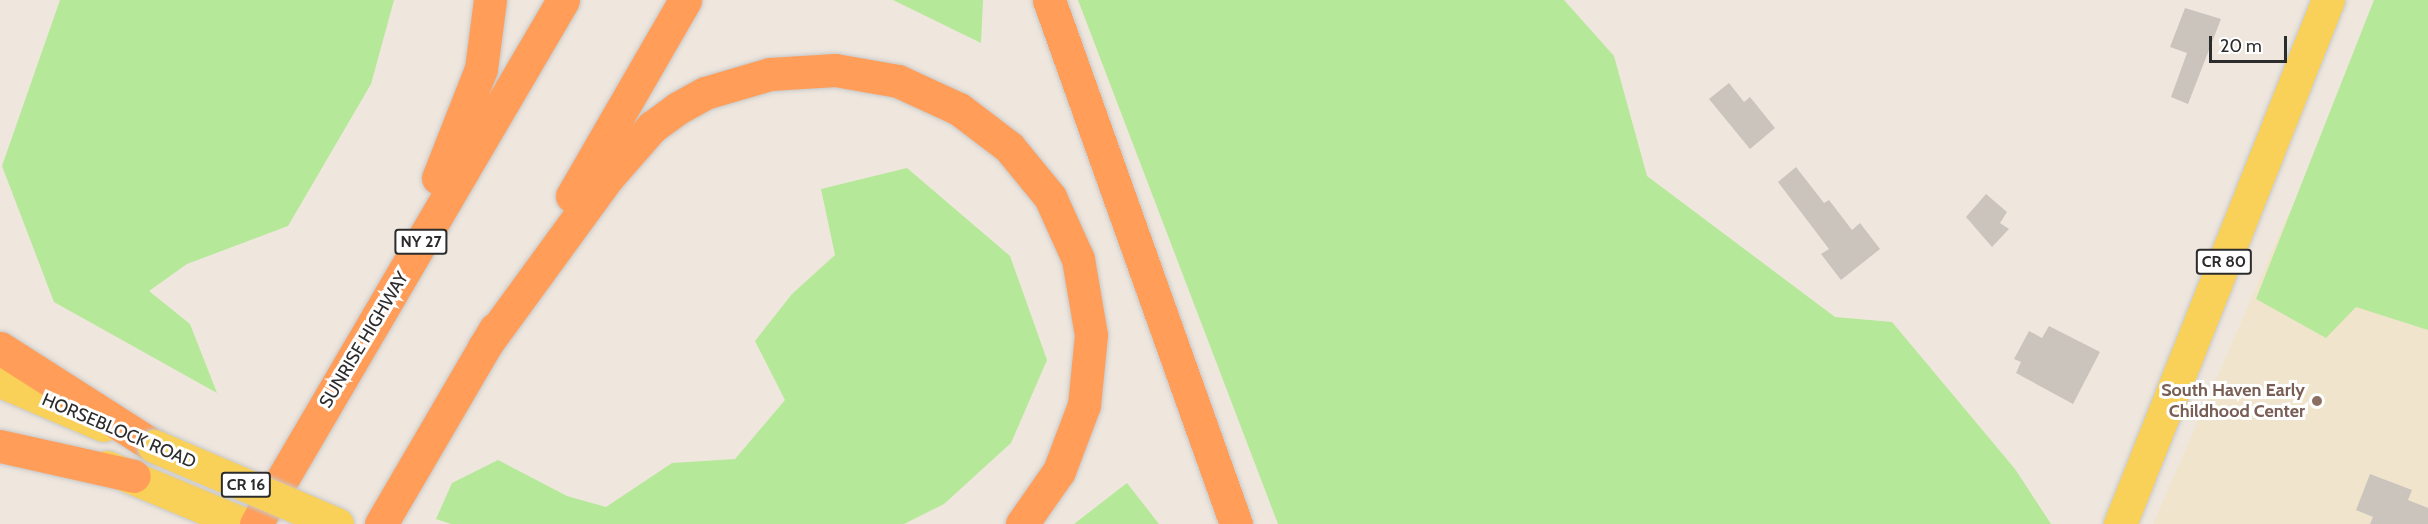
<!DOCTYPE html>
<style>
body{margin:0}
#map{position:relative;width:2428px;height:524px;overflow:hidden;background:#efe7de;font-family:Cabin,sans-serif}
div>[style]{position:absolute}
.education>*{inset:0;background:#f1e4cd}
.green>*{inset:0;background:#b5e898}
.building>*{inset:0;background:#cac4bd}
.roads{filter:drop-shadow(0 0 2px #c8c8c8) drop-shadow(0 0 2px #c8c8c8)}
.major>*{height:33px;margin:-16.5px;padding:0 16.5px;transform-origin:16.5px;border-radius:16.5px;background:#f9d058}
.highway>*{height:33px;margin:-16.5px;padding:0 16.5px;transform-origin:16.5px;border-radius:16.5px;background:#ff9d59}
.bridges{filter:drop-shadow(0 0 2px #c8c8c8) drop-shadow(0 0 2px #c8c8c8)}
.major-bridge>*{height:33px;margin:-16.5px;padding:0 16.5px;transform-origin:16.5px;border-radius:16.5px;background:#f9d058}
.dots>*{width:16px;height:16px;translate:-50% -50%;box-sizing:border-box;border:3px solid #fff;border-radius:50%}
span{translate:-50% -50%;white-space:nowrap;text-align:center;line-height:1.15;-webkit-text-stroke:6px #fff;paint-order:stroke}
.shield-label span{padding:2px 4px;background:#fff;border:2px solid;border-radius:4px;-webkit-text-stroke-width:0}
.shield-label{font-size:16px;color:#2c2c2c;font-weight:700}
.street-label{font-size:18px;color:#2c2c2c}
.education-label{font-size:18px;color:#785e54;font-weight:700}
.right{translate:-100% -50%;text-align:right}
.scale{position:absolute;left:2209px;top:36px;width:78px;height:27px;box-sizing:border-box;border:3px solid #2c2c2c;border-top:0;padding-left:8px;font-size:18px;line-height:21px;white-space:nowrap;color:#2c2c2c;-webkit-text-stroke:4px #fff;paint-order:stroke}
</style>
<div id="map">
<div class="education">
<i style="clip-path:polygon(2288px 214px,2428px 277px,2428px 524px,2153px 524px)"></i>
</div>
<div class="green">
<i style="clip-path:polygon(60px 0,394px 0,371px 84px,288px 226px,187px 264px,149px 291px,190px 324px,217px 393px,54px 302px,2px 166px)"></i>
<i style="clip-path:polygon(893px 0,983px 0,981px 43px)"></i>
<i style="clip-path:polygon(1078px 0,1564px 0,1614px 56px,1647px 176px,1835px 317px,1892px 322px,2015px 469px,2051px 524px,1278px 524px)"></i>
<i style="clip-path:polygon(2374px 0,2428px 0,2428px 330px,2356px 307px,2326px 338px,2256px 299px)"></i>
<i style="clip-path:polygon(907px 168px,1010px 256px,1047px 360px,1011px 443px,944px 504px,904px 524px,451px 524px,436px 519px,452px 483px,498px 460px,567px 496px,606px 507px,672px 463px,735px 459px,785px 400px,755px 341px,792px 294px,835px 255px,821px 189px)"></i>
<i style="clip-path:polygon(1127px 483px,1159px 524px,1074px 524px)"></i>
</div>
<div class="building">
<i style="clip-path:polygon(2185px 8px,2221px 19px,2188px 104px,2171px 97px,2187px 53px,2170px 47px)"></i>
<i style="clip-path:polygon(1729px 83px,1744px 102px,1750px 97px,1775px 128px,1750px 149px,1709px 99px)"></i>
<i style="clip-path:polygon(1796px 167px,1824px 203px,1829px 200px,1852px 230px,1860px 223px,1880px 249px,1841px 280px,1821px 254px,1829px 249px,1778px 182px)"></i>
<i style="clip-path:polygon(1986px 194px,2007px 212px,2000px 223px,2009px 229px,1992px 247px,1966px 217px)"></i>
<i style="clip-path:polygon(2049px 326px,2100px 352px,2073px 404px,2016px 373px,2021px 362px,2014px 359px,2029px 331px,2042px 338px)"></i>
<i style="clip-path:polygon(2370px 474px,2412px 490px,2408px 500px,2428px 508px,2428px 524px,2370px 524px,2373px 517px,2356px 510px)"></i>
</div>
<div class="roads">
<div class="major">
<i style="left:0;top:381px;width:112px;rotate:23.1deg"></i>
<i style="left:107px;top:467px;width:148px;rotate:22.6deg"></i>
<i style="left:2120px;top:524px;width:564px;rotate:-68.35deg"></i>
</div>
<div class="highway">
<i style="left:1049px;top:0;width:556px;rotate:70.36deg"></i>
<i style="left:438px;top:178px;width:117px;rotate:-68.5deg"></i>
<i style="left:481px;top:69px;width:70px;rotate:-82.6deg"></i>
<i style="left:572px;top:196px;width:226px;rotate:-60deg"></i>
<i style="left:484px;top:347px;width:210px;rotate:-53.9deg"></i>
<i style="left:608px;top:177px;width:67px;rotate:-48.7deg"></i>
<i style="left:652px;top:127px;width:32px;rotate:-36deg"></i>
<i style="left:678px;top:108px;width:31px;rotate:-29deg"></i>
<i style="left:705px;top:93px;width:68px;rotate:-16.3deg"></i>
<i style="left:770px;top:74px;width:65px;rotate:-3.5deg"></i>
<i style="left:835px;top:70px;width:64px;rotate:9.9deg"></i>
<i style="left:898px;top:81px;width:67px;rotate:24.7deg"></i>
<i style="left:959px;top:109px;width:63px;rotate:37.2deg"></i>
<i style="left:1009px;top:147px;width:65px;rotate:50.6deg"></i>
<i style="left:1050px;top:197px;width:68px;rotate:65.7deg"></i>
<i style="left:1078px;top:259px;width:77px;rotate:80.3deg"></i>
<i style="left:1091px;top:335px;width:70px;rotate:95.7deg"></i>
<i style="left:1084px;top:405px;width:71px;rotate:110.7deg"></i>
<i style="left:1059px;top:471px;width:65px;rotate:124.9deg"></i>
<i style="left:0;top:348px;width:183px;rotate:32.5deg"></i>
<i style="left:0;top:446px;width:137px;rotate:12.6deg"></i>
<i style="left:256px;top:524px;width:607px;rotate:-59.63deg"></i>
<i style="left:381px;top:524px;width:226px;rotate:-59.7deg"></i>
</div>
</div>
<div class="bridges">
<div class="major-bridge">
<i style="left:154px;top:446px;width:199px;rotate:23.1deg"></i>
</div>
</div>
<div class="dots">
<i style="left:2317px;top:401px;background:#8d6e63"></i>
</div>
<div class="shield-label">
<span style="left:421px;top:242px">NY 27</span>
<span style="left:2224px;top:262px">CR 80</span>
<span style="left:246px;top:485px">CR 16</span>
</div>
<div class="street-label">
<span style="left:364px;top:340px;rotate:-59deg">SUNRISE HIGHWAY</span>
<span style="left:119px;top:431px;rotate:23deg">HORSEBLOCK ROAD</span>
</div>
<div class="education-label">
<span class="right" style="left:2305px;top:401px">South Haven Early<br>Childhood Center</span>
</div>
<div class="scale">20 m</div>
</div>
